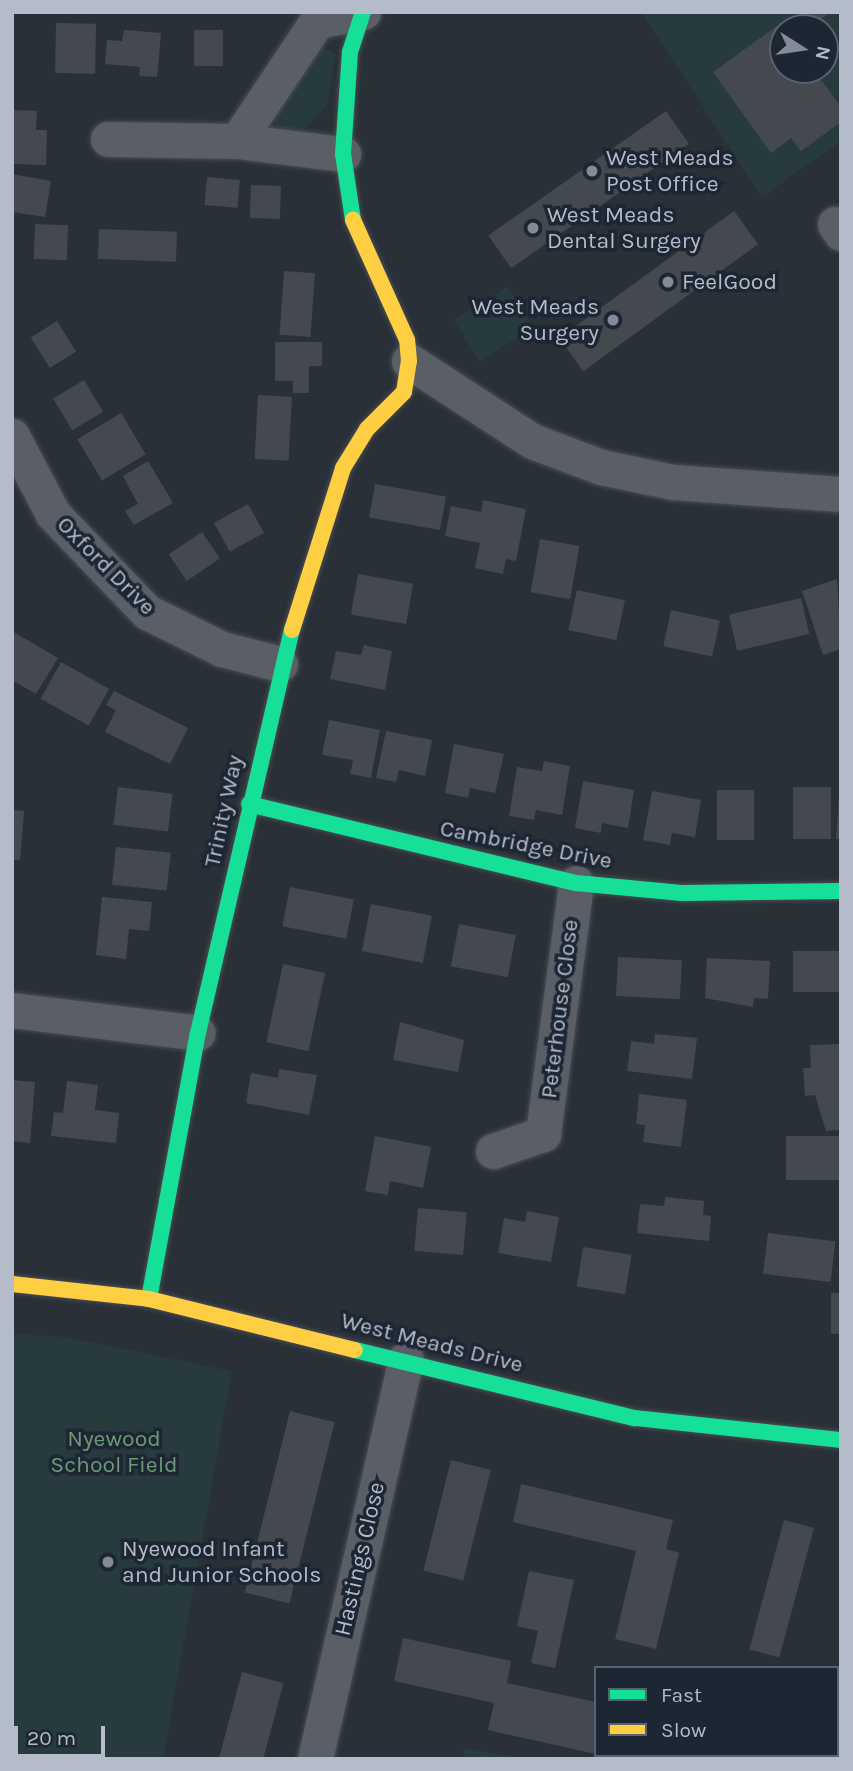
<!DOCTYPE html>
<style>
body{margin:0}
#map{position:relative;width:853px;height:1771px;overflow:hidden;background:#2a3038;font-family:Karla,sans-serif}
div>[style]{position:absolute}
.green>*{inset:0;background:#273a3e;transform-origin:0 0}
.building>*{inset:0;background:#444950;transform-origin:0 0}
.roads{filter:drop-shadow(0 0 2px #484c53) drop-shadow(0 0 2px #484c53)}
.street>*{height:35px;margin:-17.5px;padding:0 17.5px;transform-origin:17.5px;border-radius:17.5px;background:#5a5e66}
.fast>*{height:16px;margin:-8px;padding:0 8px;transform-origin:8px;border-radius:8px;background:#16e098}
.slow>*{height:16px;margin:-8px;padding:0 8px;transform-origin:8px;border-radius:8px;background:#ffcf43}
.dots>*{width:19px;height:19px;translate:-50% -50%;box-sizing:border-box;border:4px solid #1d2633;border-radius:50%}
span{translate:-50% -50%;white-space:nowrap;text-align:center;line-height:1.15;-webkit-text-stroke:7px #1d2633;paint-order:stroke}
.poi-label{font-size:23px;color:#b4bcc9}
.left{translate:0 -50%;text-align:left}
.right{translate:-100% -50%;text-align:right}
.street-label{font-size:23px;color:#b4bcc9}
.park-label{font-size:23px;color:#6b9a76}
.frame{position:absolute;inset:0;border:14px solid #b4bcc9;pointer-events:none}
.legend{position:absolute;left:594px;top:1666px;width:245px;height:91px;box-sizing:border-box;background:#1d2633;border:2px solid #59626f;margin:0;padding:9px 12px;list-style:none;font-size:21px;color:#b4bcc9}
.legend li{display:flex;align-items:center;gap:14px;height:35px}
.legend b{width:35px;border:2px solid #59626f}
.north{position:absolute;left:769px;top:14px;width:70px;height:70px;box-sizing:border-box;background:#1d2633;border:2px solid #59626f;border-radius:50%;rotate:102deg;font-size:19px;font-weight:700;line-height:28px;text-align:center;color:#b4bcc9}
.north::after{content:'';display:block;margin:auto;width:24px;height:32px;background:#848b96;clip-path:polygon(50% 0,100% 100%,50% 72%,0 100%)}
.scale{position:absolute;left:14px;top:1726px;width:91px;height:32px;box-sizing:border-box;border:4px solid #b4bcc9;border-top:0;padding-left:9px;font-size:21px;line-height:24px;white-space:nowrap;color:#b4bcc9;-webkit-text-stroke:5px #1d2633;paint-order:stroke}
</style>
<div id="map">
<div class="green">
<i style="clip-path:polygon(evenodd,641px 12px,841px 12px,841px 141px,762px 197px,641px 12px,783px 28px,825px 28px,825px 70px,783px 70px,783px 28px)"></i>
<i style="clip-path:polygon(321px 46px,336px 54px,327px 106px,302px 132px,278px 130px,272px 113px)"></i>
<i style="left:508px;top:286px;width:49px;height:64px;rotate:58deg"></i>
<i style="clip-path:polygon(12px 1334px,64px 1337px,232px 1371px,163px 1759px,12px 1759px)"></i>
<i style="clip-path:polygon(462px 1748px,527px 1759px,464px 1759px)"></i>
</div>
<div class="building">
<i style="clip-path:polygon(808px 12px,831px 12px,815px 23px)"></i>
<i style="left:56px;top:23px;width:40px;height:50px;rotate:1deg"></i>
<i style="clip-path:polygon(781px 23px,783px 70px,814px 70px,841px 107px,841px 122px,801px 151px,791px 138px,771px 153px,713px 72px)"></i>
<i style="clip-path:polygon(124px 30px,161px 33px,157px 77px,139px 76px,140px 67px,105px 64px,107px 40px,122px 41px)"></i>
<i style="left:194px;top:30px;width:29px;height:36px"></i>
<i style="clip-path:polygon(12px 110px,37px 111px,36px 130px,47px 130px,46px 165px,12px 164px)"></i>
<i style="left:666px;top:111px;width:40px;height:217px;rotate:55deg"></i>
<i style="clip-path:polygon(12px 174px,51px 181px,45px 217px,12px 212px)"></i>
<i style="left:207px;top:177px;width:33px;height:28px;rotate:5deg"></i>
<i style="left:251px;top:185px;width:30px;height:33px;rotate:2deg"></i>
<i style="left:734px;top:211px;width:41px;height:216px;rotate:54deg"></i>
<i style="left:35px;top:224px;width:33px;height:35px;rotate:2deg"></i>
<i style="left:99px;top:229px;width:78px;height:30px;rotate:2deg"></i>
<i style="left:284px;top:271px;width:31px;height:64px;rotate:4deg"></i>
<i style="left:57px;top:321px;width:36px;height:31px;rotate:58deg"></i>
<i style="clip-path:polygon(275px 342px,322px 342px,322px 366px,309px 366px,309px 393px,293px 393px,293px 381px,275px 381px)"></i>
<i style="left:84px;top:380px;width:37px;height:36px;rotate:59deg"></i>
<i style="left:258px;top:395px;width:34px;height:64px;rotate:3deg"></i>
<i style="left:121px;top:413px;width:48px;height:51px;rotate:59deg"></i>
<i style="clip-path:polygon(148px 461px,173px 503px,134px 525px,125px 511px,138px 504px,123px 476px)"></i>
<i style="left:375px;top:484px;width:72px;height:34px;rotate:10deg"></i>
<i style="clip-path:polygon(483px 500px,526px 509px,516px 561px,506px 559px,503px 574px,475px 568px,480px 543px,445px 536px,451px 506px,481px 512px)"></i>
<i style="left:248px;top:504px;width:33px;height:39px;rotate:61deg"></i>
<i style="left:202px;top:532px;width:32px;height:40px;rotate:56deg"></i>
<i style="left:540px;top:539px;width:40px;height:54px;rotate:10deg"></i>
<i style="left:358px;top:574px;width:56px;height:41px;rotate:10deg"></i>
<i style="clip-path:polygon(837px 579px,841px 649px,823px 655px,802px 591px)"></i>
<i style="left:577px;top:590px;width:49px;height:41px;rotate:12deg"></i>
<i style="left:801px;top:598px;width:37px;height:74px;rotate:77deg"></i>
<i style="left:671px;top:610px;width:50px;height:37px;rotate:12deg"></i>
<i style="clip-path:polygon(12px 631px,58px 658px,36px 694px,12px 680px)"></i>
<i style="clip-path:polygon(364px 645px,392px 651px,385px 690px,330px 679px,336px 651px,361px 655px)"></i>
<i style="left:61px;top:662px;width:55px;height:42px;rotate:29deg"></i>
<i style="clip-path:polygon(114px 691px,188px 728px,170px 764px,105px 732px,116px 710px,106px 705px)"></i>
<i style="clip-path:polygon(329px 720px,380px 730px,371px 778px,350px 774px,353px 760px,322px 755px)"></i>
<i style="clip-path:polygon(386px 731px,432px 740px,425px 776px,399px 770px,396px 782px,376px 778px)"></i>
<i style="clip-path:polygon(454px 744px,504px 754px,495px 793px,470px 788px,468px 798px,445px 793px)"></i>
<i style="clip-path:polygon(544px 761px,570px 766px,562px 815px,536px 810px,534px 820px,509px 816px,517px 767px,542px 771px)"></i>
<i style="clip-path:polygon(583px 781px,634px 790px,628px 828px,602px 823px,601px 833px,575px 828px)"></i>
<i style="left:118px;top:787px;width:55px;height:38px;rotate:7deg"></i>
<i style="left:793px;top:787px;width:38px;height:52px"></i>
<i style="left:754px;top:790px;width:50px;height:37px;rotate:90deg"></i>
<i style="clip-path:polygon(652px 791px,701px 800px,695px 837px,672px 833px,670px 845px,643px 840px)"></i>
<i style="clip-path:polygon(839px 796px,841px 796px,841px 839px,836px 839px)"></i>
<i style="clip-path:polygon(12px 810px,24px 811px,20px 860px,12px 860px)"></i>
<i style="left:116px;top:847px;width:55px;height:38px;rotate:6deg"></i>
<i style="left:290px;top:887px;width:65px;height:40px;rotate:11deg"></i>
<i style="clip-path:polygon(102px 897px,152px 902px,149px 931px,129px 929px,126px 959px,96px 955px)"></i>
<i style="left:371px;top:904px;width:62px;height:48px;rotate:11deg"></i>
<i style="left:459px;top:924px;width:58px;height:43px;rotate:11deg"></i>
<i style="left:841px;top:951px;width:41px;height:48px;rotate:90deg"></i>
<i style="left:618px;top:957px;width:64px;height:39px;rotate:3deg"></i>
<i style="clip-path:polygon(707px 958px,770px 961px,768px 999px,754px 998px,753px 1007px,705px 998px)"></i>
<i style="left:283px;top:964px;width:43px;height:80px;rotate:12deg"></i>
<i style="clip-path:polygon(400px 1022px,464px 1040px,458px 1072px,393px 1060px)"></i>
<i style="clip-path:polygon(655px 1034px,697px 1038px,692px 1079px,627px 1071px,631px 1041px,654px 1044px)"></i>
<i style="clip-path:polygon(841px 1044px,841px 1130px,826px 1131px,815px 1095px,805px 1096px,803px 1068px,811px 1068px,810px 1045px)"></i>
<i style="clip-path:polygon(279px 1069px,317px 1075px,309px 1115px,246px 1103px,251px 1073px,278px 1078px)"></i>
<i style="clip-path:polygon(12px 1080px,35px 1082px,30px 1143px,12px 1141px)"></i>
<i style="clip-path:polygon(67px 1081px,98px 1085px,95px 1110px,119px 1113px,116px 1143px,51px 1136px,54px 1112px,63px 1113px)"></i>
<i style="clip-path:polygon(639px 1094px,687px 1100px,681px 1147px,643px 1142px,645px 1125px,636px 1124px)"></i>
<i style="clip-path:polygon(375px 1136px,431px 1147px,423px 1188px,390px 1181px,388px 1195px,365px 1191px)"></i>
<i style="left:841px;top:1136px;width:44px;height:55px;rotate:90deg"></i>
<i style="clip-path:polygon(665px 1197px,704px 1201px,703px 1215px,711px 1216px,709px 1241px,637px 1233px,640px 1204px,664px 1206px)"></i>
<i style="left:418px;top:1208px;width:49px;height:43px;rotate:5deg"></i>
<i style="clip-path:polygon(527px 1211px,559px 1217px,551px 1262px,498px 1253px,504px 1218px,525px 1222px)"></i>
<i style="left:768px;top:1233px;width:68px;height:41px;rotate:7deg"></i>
<i style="left:583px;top:1247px;width:49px;height:40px;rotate:9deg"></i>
<i style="left:831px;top:1293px;width:10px;height:41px"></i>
<i style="left:290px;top:1411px;width:46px;height:187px;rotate:14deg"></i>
<i style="left:451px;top:1460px;width:41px;height:114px;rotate:14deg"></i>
<i style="clip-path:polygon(521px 1484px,673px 1520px,666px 1549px,679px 1553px,656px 1649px,615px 1639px,636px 1551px,513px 1522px)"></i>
<i style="left:784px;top:1520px;width:31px;height:134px;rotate:15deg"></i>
<i style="clip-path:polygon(529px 1571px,574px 1580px,555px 1668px,531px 1663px,538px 1631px,517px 1626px)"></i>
<i style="clip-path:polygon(403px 1638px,511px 1661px,507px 1683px,596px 1702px,596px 1754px,488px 1730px,494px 1703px,394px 1681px)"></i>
<i style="left:242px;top:1672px;width:43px;height:90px;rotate:15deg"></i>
<i style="clip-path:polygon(649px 1755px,648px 1759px,607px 1756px,608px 1755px)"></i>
</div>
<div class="roads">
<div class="street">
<i style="left:108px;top:139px;width:129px;rotate:0.9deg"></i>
<i style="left:237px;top:141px;width:107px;rotate:7deg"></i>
<i style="left:237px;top:141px;width:144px;rotate:-56.3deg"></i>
<i style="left:317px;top:21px;width:47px;rotate:-11.1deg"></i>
<i style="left:835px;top:224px;width:11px;rotate:56deg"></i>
<i style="left:409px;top:361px;width:147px;rotate:33deg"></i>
<i style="left:532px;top:441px;width:74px;rotate:20.6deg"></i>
<i style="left:601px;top:467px;width:74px;rotate:11.8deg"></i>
<i style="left:673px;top:482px;width:168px;rotate:4.1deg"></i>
<i style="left:12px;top:436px;width:88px;rotate:62.3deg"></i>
<i style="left:53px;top:514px;width:136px;rotate:46.2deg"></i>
<i style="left:147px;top:612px;width:84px;rotate:26.3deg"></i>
<i style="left:222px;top:649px;width:60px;rotate:14.5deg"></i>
<i style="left:12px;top:1010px;width:187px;rotate:7deg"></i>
<i style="left:493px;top:1151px;width:53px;rotate:-18.8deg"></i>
<i style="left:543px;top:1134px;width:253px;rotate:-82.5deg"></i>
<i style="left:837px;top:1717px;width:4px;rotate:14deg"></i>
<i style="left:315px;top:1759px;width:410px;rotate:-77.2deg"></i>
</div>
<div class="fast">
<i style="left:353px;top:220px;width:67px;rotate:-98.6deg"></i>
<i style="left:343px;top:154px;width:102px;rotate:-86.1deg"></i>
<i style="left:350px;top:52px;width:42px;rotate:-72deg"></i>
<i style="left:249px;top:804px;width:336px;rotate:13.6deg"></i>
<i style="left:576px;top:883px;width:106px;rotate:5.4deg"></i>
<i style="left:682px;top:893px;width:159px;rotate:-0.7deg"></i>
<i style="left:149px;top:1299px;width:270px;rotate:-79.6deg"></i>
<i style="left:198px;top:1033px;width:414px;rotate:-76.9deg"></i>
<i style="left:355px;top:1350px;width:288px;rotate:13.7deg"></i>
<i style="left:635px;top:1418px;width:207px;rotate:6.1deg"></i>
</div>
<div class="slow">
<i style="left:292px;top:630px;width:170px;rotate:-72.5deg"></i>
<i style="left:343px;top:468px;width:46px;rotate:-58.4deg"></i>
<i style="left:367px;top:429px;width:52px;rotate:-45deg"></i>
<i style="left:404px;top:392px;width:31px;rotate:-81deg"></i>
<i style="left:409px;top:361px;width:21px;rotate:-95deg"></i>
<i style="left:407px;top:340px;width:132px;rotate:-114.2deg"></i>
<i style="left:12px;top:1284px;width:138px;rotate:6.2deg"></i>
<i style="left:149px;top:1299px;width:212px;rotate:13.9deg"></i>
</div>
</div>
<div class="dots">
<i style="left:592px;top:171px;background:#848b96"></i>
<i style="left:533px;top:228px;background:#848b96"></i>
<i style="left:668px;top:282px;background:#848b96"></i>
<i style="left:613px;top:320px;background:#848b96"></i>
<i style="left:108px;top:1562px;background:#848b96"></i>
</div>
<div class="poi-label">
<span class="left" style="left:606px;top:171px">West Meads<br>Post Office</span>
<span class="left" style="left:547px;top:228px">West Meads<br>Dental Surgery</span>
<span class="left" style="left:682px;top:282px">FeelGood</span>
<span class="right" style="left:599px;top:320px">West Meads<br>Surgery</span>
<span class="left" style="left:122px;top:1562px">Nyewood Infant<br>and Junior Schools</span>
</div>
<div class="street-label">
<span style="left:106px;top:566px;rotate:45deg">Oxford Drive</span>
<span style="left:224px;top:811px;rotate:-78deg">Trinity Way</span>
<span style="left:526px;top:845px;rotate:11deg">Cambridge Drive</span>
<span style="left:560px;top:1009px;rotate:-83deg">Peterhouse Close</span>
<span style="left:432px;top:1343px;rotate:14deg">West Meads Drive</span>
<span style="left:360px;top:1559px;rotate:-77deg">Hastings Close</span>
</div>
<div class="park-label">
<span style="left:114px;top:1452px">Nyewood<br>School Field</span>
</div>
<div class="frame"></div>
<ul class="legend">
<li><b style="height:9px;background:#16e098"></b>Fast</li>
<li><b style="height:9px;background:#ffcf43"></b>Slow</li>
</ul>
<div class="north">N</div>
<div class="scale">20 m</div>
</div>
